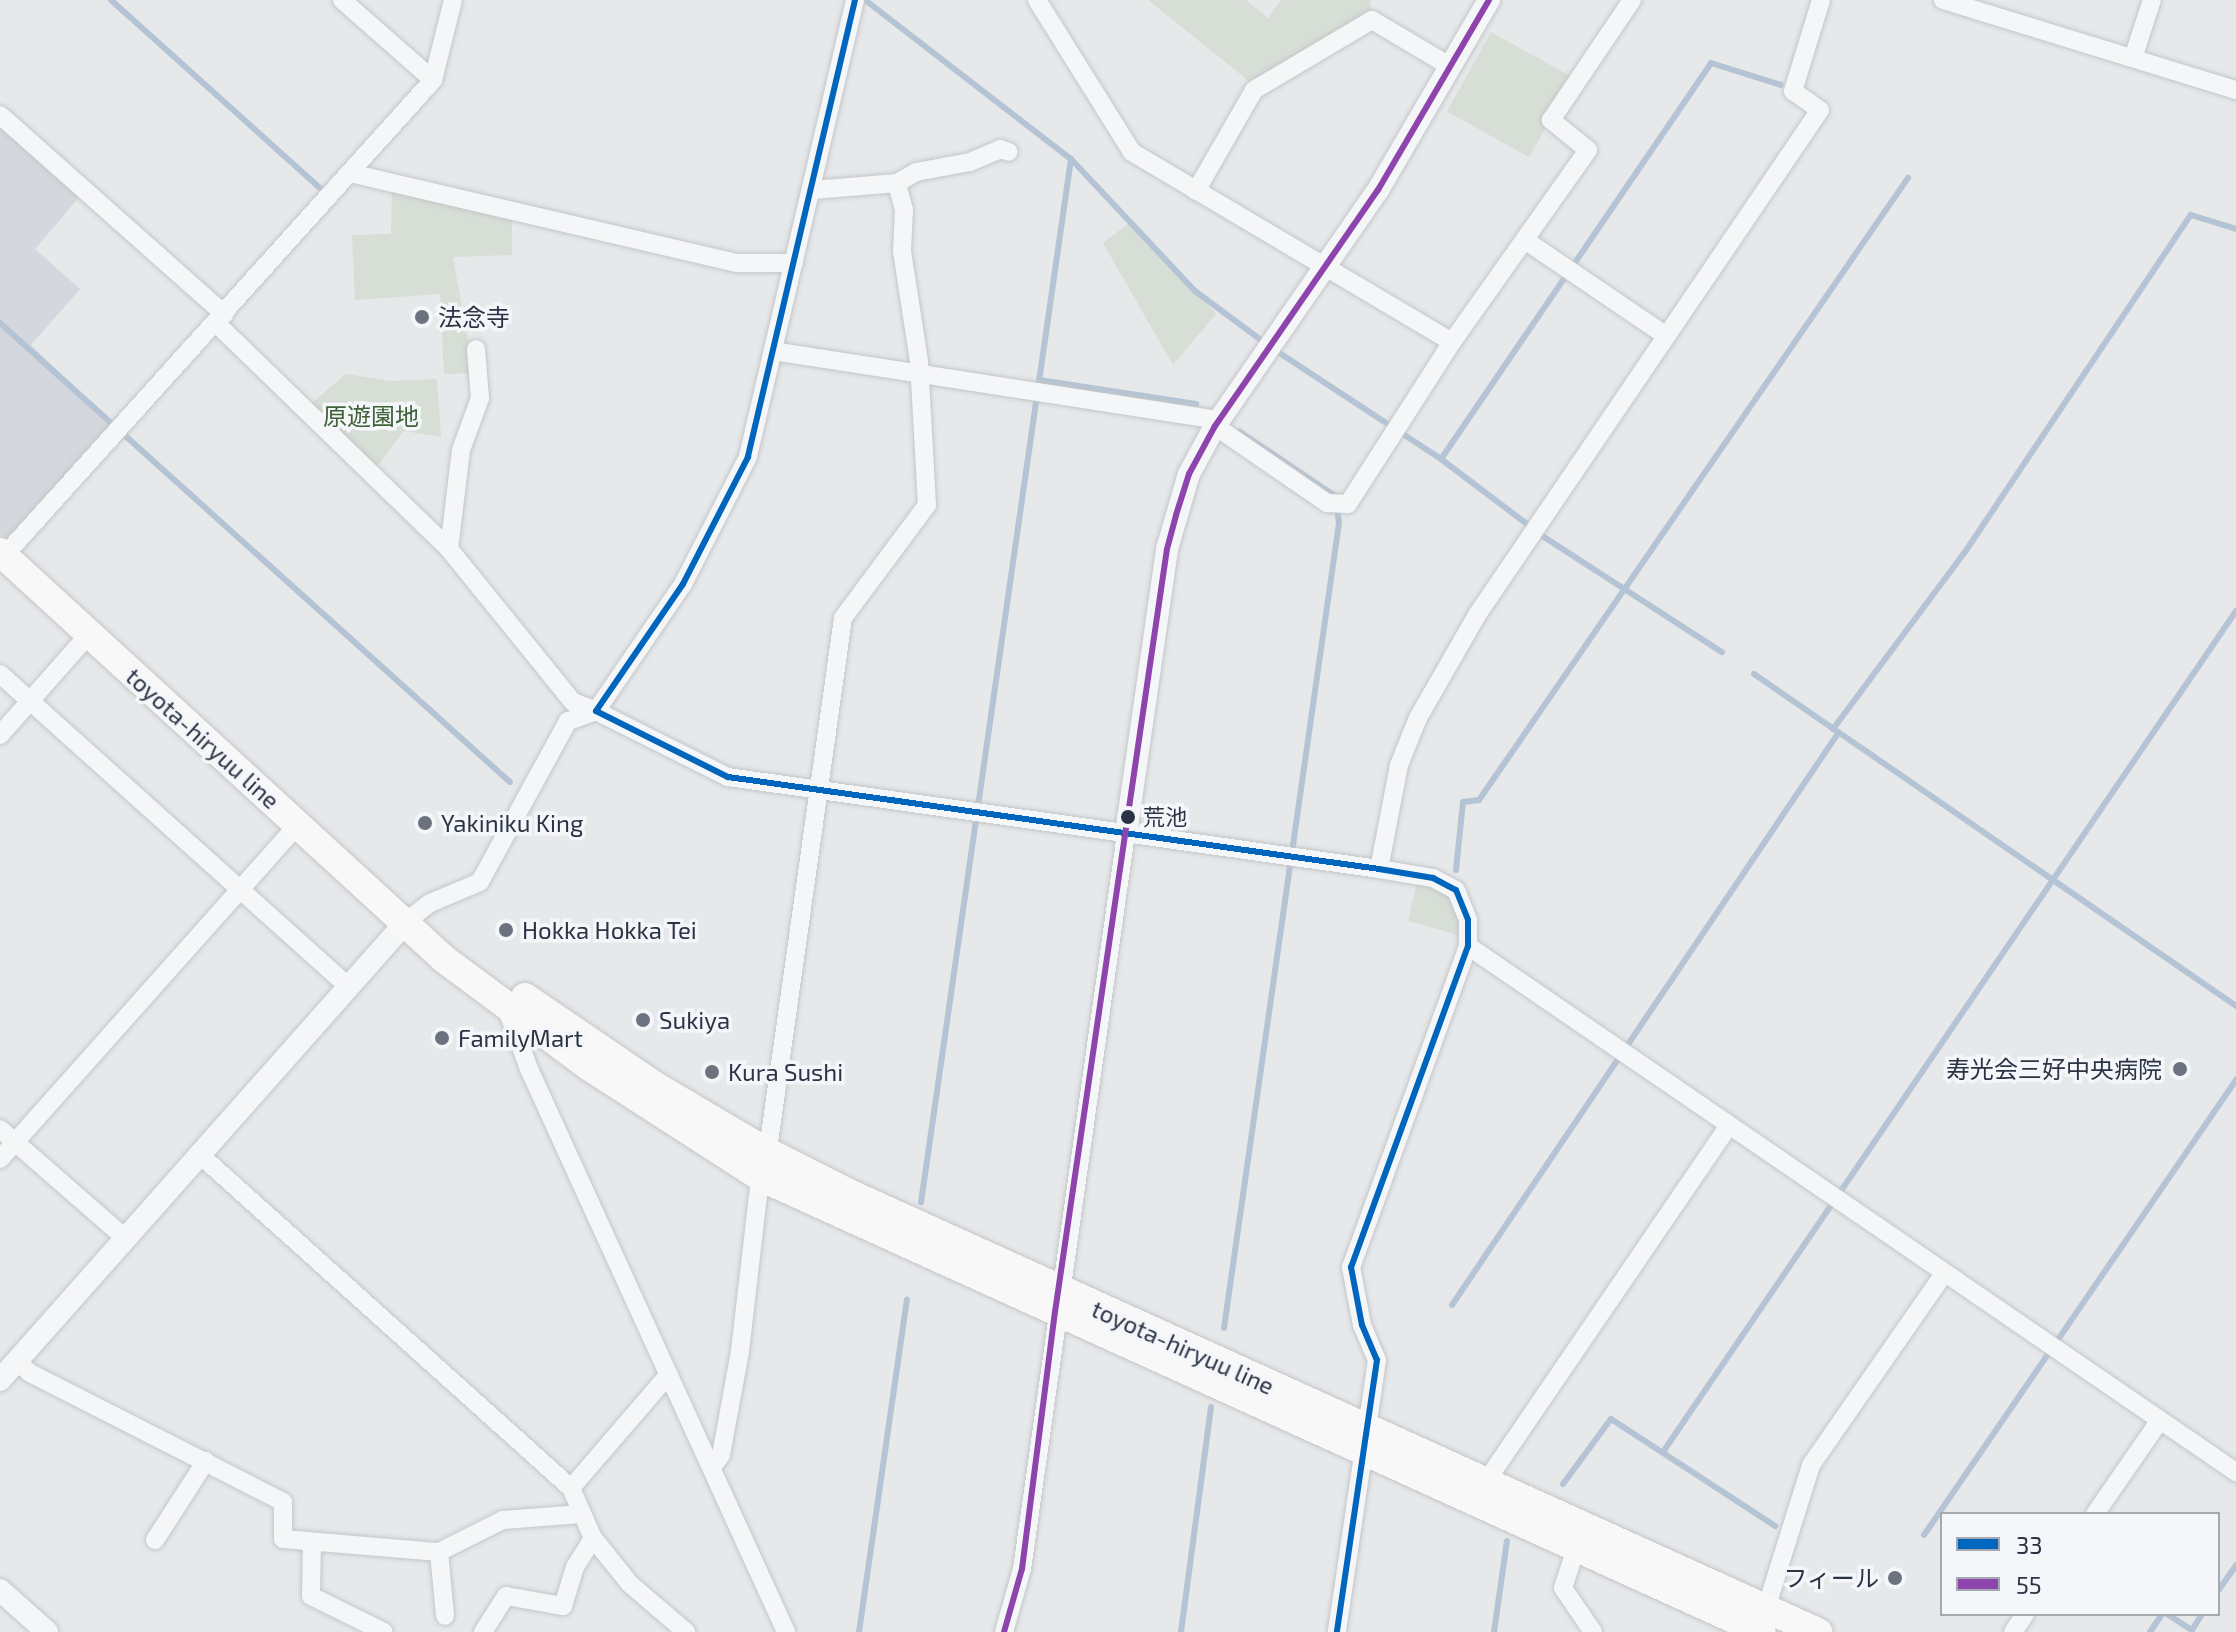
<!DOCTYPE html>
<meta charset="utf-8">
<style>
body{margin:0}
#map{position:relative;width:2236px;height:1632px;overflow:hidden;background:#e6e8ea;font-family:"Exo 2","Noto Sans JP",sans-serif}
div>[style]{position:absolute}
.built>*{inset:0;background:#d4d7dd}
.green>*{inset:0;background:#d6ded6;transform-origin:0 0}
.stream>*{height:6px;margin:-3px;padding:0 3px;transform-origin:3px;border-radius:3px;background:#b4c4d5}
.roads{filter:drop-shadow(0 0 2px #c4c6c8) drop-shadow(0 0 2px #c4c6c8)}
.minor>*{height:18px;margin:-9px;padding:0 9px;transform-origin:9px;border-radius:9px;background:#f5f6f7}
.tertiary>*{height:22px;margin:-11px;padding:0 11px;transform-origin:11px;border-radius:11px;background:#f5f6f7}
.primary>*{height:28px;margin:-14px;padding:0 14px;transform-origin:14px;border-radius:14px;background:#f8f8f8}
.bus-1>*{height:6px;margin:-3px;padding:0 3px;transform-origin:3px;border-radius:3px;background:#0065bd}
.bus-2>*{height:6px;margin:-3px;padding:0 3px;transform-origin:3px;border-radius:3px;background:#8e44ad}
.dots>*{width:22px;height:22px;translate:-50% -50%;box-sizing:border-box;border:4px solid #f4f6f9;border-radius:50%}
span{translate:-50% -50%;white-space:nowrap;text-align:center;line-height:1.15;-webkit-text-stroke:7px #f4f6f9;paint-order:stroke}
.bus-label{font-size:22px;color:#2b3445}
.left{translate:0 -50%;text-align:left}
.poi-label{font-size:24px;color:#2b3445}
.right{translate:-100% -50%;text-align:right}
.park-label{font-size:24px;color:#3f6138}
.street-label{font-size:24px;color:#2b3445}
.legend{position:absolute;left:1940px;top:1512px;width:280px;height:104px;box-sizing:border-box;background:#f4f6f9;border:2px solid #a4a8b1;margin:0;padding:10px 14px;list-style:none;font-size:24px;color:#2b3445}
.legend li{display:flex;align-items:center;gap:16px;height:40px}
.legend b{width:40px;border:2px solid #a4a8b1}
</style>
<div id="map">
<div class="built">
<i style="clip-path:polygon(0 121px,81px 195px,35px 249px,80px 289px,31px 345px,114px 425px,6px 539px,0 534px)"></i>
</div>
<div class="green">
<i style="clip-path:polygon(1148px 0,1246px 0,1268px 18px,1281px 0,1371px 0,1370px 11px,1250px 82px)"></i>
<i style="left:1491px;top:32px;width:94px;height:91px;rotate:29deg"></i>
<i style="clip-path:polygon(392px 188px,512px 217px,512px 255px,453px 257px,474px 373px,444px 374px,440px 294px,355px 300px,352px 235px,391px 234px)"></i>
<i style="clip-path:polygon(1129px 223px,1216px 314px,1173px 365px,1103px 243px)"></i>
<i style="clip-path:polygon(346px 374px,390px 381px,437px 379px,441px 437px,404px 431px,376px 468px,307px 407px)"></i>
<i style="clip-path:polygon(1417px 882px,1449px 893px,1464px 925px,1462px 936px,1408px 921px)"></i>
</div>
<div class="stream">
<i style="left:111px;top:0;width:281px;rotate:42deg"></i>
<i style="left:865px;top:0;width:260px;rotate:37.7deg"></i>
<i style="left:1071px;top:159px;width:1054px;rotate:98.18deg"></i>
<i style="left:1071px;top:159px;width:181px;rotate:46.8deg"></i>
<i style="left:1195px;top:291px;width:87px;rotate:36.6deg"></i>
<i style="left:0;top:323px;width:686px;rotate:41.99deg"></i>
<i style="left:1275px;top:350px;width:199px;rotate:33.3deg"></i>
<i style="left:1441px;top:459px;width:129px;rotate:37.1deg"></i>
<i style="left:1544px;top:537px;width:212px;rotate:32.9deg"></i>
<i style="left:1039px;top:380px;width:159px;rotate:8.7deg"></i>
<i style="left:1441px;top:459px;width:479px;rotate:-55.7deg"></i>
<i style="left:1711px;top:63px;width:73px;rotate:17.4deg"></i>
<i style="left:1754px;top:674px;width:585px;rotate:34.56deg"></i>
<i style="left:1833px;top:729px;width:221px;rotate:-53.3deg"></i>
<i style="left:1965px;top:552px;width:406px;rotate:-56.2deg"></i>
<i style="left:2191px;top:215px;width:47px;rotate:17.3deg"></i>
<i style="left:1456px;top:870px;width:68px;rotate:-84.1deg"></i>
<i style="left:1463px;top:802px;width:16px;rotate:-7deg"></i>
<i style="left:1479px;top:800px;width:756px;rotate:-55.41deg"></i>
<i style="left:1452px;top:1305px;width:691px;rotate:-55.97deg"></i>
<i style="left:1224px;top:1328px;width:813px;rotate:-81.87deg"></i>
<i style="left:1339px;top:523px;width:27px;rotate:-98deg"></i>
<i style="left:1335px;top:496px;width:115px;rotate:-146deg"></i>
<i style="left:1663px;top:1452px;width:1018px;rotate:-55.73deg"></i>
<i style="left:1563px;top:1484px;width:81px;rotate:-53.6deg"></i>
<i style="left:1611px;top:1419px;width:196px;rotate:33.1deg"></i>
<i style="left:1924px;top:1535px;width:552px;rotate:-55.56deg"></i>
<i style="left:2218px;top:1591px;width:32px;rotate:-55deg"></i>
<i style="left:2167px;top:1614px;width:30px;rotate:33deg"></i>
<i style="left:2192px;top:1630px;width:19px;rotate:-58deg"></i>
<i style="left:859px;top:1632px;width:336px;rotate:-81.8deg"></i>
<i style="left:1181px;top:1632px;width:227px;rotate:-82.4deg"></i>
<i style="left:1494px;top:1632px;width:92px;rotate:-81.9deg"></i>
<i style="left:2150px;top:1632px;width:22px;rotate:-56deg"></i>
</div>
<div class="roads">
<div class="minor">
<i style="left:342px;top:0;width:121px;rotate:41.3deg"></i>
<i style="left:855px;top:0;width:469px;rotate:103.2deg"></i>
<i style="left:748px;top:457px;width:143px;rotate:117.1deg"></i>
<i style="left:683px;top:584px;width:154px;rotate:124.4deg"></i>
<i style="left:596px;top:711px;width:148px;rotate:26.6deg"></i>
<i style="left:728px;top:777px;width:657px;rotate:8.04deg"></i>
<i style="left:1379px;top:869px;width:55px;rotate:9.5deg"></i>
<i style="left:1433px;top:878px;width:26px;rotate:28deg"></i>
<i style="left:1456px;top:890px;width:32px;rotate:68deg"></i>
<i style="left:1468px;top:920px;width:26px;rotate:90deg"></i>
<i style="left:1468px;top:946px;width:342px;rotate:110deg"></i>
<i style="left:1351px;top:1267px;width:59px;rotate:79.3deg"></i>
<i style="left:1362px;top:1325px;width:38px;rotate:67deg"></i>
<i style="left:1377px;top:1360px;width:275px;rotate:98.4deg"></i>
<i style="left:1037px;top:0;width:179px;rotate:58deg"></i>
<i style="left:1132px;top:152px;width:372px;rotate:30.7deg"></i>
<i style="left:1943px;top:0;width:307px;rotate:17.1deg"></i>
<i style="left:2133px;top:58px;width:61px;rotate:-71.9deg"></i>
<i style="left:0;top:115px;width:300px;rotate:41.6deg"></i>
<i style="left:350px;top:173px;width:398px;rotate:13.1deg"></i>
<i style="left:738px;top:263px;width:56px"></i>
<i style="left:897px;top:183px;width:22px;rotate:-30deg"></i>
<i style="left:916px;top:172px;width:55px;rotate:-10.5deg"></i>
<i style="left:970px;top:162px;width:33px;rotate:-23deg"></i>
<i style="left:1000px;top:149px;width:9px;rotate:18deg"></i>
<i style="left:1196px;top:191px;width:116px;rotate:-60.1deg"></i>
<i style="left:1254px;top:90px;width:137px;rotate:-30.7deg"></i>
<i style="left:1372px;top:20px;width:92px;rotate:30.7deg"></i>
<i style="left:1525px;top:240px;width:169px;rotate:34.2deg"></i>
<i style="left:216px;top:323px;width:325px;rotate:44.1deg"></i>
<i style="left:449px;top:549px;width:197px;rotate:51deg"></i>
<i style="left:573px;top:702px;width:25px;rotate:21deg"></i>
<i style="left:596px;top:711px;width:30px;rotate:160deg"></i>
<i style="left:568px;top:721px;width:183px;rotate:118.7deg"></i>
<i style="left:480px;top:882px;width:54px;rotate:157.2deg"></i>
<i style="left:430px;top:903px;width:29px;rotate:142deg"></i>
<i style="left:773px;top:351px;width:452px;rotate:8.8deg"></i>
<i style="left:1215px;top:426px;width:136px;rotate:34.5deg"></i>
<i style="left:1327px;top:503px;width:21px;rotate:3deg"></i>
<i style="left:1348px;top:504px;width:193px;rotate:-57.3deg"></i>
<i style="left:1452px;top:342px;width:235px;rotate:-54.7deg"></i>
<i style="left:1588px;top:150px;width:48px;rotate:-141deg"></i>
<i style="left:1551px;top:120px;width:145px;rotate:-56deg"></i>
<i style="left:449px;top:549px;width:100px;rotate:-83.1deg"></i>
<i style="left:461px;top:450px;width:55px;rotate:-69.9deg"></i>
<i style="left:480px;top:398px;width:49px;rotate:-94.7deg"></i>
<i style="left:4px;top:556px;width:641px;rotate:-47.97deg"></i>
<i style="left:433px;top:80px;width:82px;rotate:-76deg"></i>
<i style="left:0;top:674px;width:466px;rotate:41.9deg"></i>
<i style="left:0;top:735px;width:135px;rotate:-48.6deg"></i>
<i style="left:1379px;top:869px;width:106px;rotate:-79.1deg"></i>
<i style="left:1399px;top:765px;width:51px;rotate:-68deg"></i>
<i style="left:1418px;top:718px;width:119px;rotate:-60.2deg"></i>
<i style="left:1477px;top:615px;width:610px;rotate:-55.82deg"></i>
<i style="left:1820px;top:110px;width:33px;rotate:-145deg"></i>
<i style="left:1793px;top:91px;width:95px;rotate:-72.9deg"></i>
<i style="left:1468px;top:946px;width:931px;rotate:34.41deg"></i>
<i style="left:506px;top:1007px;width:66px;rotate:69.6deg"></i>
<i style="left:529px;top:1069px;width:619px;rotate:65.46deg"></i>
<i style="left:0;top:1129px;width:166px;rotate:41.1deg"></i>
<i style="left:198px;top:1153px;width:501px;rotate:41.93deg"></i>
<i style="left:571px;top:1488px;width:55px;rotate:66.3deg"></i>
<i style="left:593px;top:1538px;width:59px;rotate:51.2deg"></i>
<i style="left:630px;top:1584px;width:74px;rotate:40.6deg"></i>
<i style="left:0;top:1159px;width:448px;rotate:-48.3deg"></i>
<i style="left:17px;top:1361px;width:18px;rotate:43deg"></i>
<i style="left:30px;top:1373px;width:284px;rotate:27deg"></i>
<i style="left:283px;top:1502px;width:37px;rotate:90deg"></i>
<i style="left:283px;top:1539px;width:157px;rotate:4.8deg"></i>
<i style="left:439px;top:1552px;width:72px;rotate:-26.6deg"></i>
<i style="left:503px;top:1520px;width:79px;rotate:-4.3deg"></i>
<i style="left:712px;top:1467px;width:15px;rotate:-53deg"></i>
<i style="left:721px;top:1455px;width:106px;rotate:-79.6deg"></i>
<i style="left:740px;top:1351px;width:175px;rotate:-83.4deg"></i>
<i style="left:760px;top:1177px;width:43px;rotate:-76.6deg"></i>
<i style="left:770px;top:1135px;width:522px;rotate:-81.96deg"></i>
<i style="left:843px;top:618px;width:141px;rotate:-53.4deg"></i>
<i style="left:927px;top:505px;width:144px;rotate:-93.2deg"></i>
<i style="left:919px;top:361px;width:111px;rotate:-98.8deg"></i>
<i style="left:902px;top:251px;width:41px;rotate:-87.2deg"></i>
<i style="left:904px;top:210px;width:28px;rotate:-105deg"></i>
<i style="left:897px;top:183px;width:84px;rotate:175.2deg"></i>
<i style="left:1485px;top:1483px;width:431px;rotate:-55.7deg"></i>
<i style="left:571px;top:1488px;width:150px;rotate:-49.3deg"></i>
<i style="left:2095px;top:1514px;width:114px;rotate:-55.3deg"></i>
<i style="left:155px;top:1540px;width:94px;rotate:-57.2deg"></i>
<i style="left:312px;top:1542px;width:54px;rotate:91.1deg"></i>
<i style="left:311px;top:1596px;width:81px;rotate:26.3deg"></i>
<i style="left:1576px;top:1548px;width:42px;rotate:108deg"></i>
<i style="left:1563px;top:1588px;width:53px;rotate:55.7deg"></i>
<i style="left:439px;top:1552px;width:64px;rotate:84.6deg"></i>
<i style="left:1764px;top:1615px;width:157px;rotate:-72.6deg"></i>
<i style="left:1811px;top:1465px;width:231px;rotate:-55.2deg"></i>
<i style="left:483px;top:1632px;width:43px;rotate:-57.4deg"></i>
<i style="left:506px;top:1596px;width:58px;rotate:10deg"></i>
<i style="left:563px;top:1606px;width:41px;rotate:-72.9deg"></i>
<i style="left:575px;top:1567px;width:34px;rotate:-58deg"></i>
<i style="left:1004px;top:1632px;width:66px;rotate:-74.1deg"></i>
<i style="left:1022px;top:1569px;width:742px;rotate:-81.95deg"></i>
<i style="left:2013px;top:1632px;width:22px;rotate:-56deg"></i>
</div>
<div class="tertiary">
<i style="left:1126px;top:834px;width:288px;rotate:-81.8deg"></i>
<i style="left:1167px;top:549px;width:78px;rotate:-73.7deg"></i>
<i style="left:1189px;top:474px;width:55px;rotate:-61.6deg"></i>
<i style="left:1215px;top:426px;width:287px;rotate:-55.4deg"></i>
<i style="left:1378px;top:190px;width:220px;rotate:-59.7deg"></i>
<i style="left:0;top:1380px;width:613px;rotate:-48.44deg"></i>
<i style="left:0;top:1590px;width:63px;rotate:41.8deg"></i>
</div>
<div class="primary">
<i style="left:0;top:552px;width:602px;rotate:42.51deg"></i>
<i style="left:444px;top:959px;width:179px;rotate:36.6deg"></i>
<i style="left:588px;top:1066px;width:205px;rotate:32.8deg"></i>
<i style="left:760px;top:1177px;width:1100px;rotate:24.42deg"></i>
<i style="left:525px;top:997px;width:156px;rotate:34.3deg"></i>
<i style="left:654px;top:1085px;width:128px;rotate:30.6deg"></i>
<i style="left:764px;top:1150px;width:97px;rotate:26.8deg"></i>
<i style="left:851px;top:1194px;width:1062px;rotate:24.37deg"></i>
</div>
</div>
<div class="bus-1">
<i style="left:855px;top:0;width:469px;rotate:103.2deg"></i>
<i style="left:748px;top:457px;width:143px;rotate:117.1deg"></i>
<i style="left:683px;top:584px;width:154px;rotate:124.4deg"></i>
<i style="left:596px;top:711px;width:148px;rotate:26.6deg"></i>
<i style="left:728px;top:777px;width:657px;rotate:8.04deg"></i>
<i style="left:1379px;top:869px;width:55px;rotate:9.5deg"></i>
<i style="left:1433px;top:878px;width:26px;rotate:28deg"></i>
<i style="left:1456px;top:890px;width:32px;rotate:68deg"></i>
<i style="left:1468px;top:920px;width:26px;rotate:90deg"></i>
<i style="left:1468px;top:946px;width:342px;rotate:110deg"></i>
<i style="left:1351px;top:1267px;width:59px;rotate:79.3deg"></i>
<i style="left:1362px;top:1325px;width:38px;rotate:67deg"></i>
<i style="left:1377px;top:1360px;width:275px;rotate:98.4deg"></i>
</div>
<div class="bus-2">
<i style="left:1004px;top:1632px;width:66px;rotate:-74.1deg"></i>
<i style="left:1022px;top:1569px;width:259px;rotate:-82.7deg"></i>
<i style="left:1055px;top:1312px;width:771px;rotate:-81.65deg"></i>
<i style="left:1167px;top:549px;width:35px;rotate:-75deg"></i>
<i style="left:1176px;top:515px;width:43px;rotate:-72.4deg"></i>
<i style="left:1189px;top:474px;width:55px;rotate:-61.6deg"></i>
<i style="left:1215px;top:426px;width:287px;rotate:-55.4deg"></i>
<i style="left:1378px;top:190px;width:220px;rotate:-59.7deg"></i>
</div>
<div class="dots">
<i style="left:422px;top:317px;background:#6c737f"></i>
<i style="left:1128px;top:817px;background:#2b3445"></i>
<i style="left:425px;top:823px;background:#6c737f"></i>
<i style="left:506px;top:930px;background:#6c737f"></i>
<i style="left:643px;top:1020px;background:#6c737f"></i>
<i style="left:442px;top:1038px;background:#6c737f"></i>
<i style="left:2180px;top:1069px;background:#6c737f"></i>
<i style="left:712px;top:1072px;background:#6c737f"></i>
<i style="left:1895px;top:1578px;background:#6c737f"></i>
</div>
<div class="bus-label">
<span class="left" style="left:1143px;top:817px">荒池</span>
</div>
<div class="poi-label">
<span class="left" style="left:438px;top:317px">法念寺</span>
<span class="left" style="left:441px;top:823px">Yakiniku King</span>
<span class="left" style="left:522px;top:930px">Hokka Hokka Tei</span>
<span class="left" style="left:659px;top:1020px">Sukiya</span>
<span class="left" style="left:458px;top:1038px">FamilyMart</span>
<span class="right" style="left:2162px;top:1069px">寿光会三好中央病院</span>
<span class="left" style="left:728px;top:1072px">Kura Sushi</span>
<span class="right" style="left:1879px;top:1578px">フィール</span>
</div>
<div class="park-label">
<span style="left:371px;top:416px">原遊園地</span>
</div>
<div class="street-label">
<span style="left:203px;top:738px;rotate:42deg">toyota-hiryuu line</span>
<span style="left:1183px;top:1347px;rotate:24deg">toyota-hiryuu line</span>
</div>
<ul class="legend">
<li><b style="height:10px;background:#0065bd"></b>33</li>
<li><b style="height:10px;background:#8e44ad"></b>55</li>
</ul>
</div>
